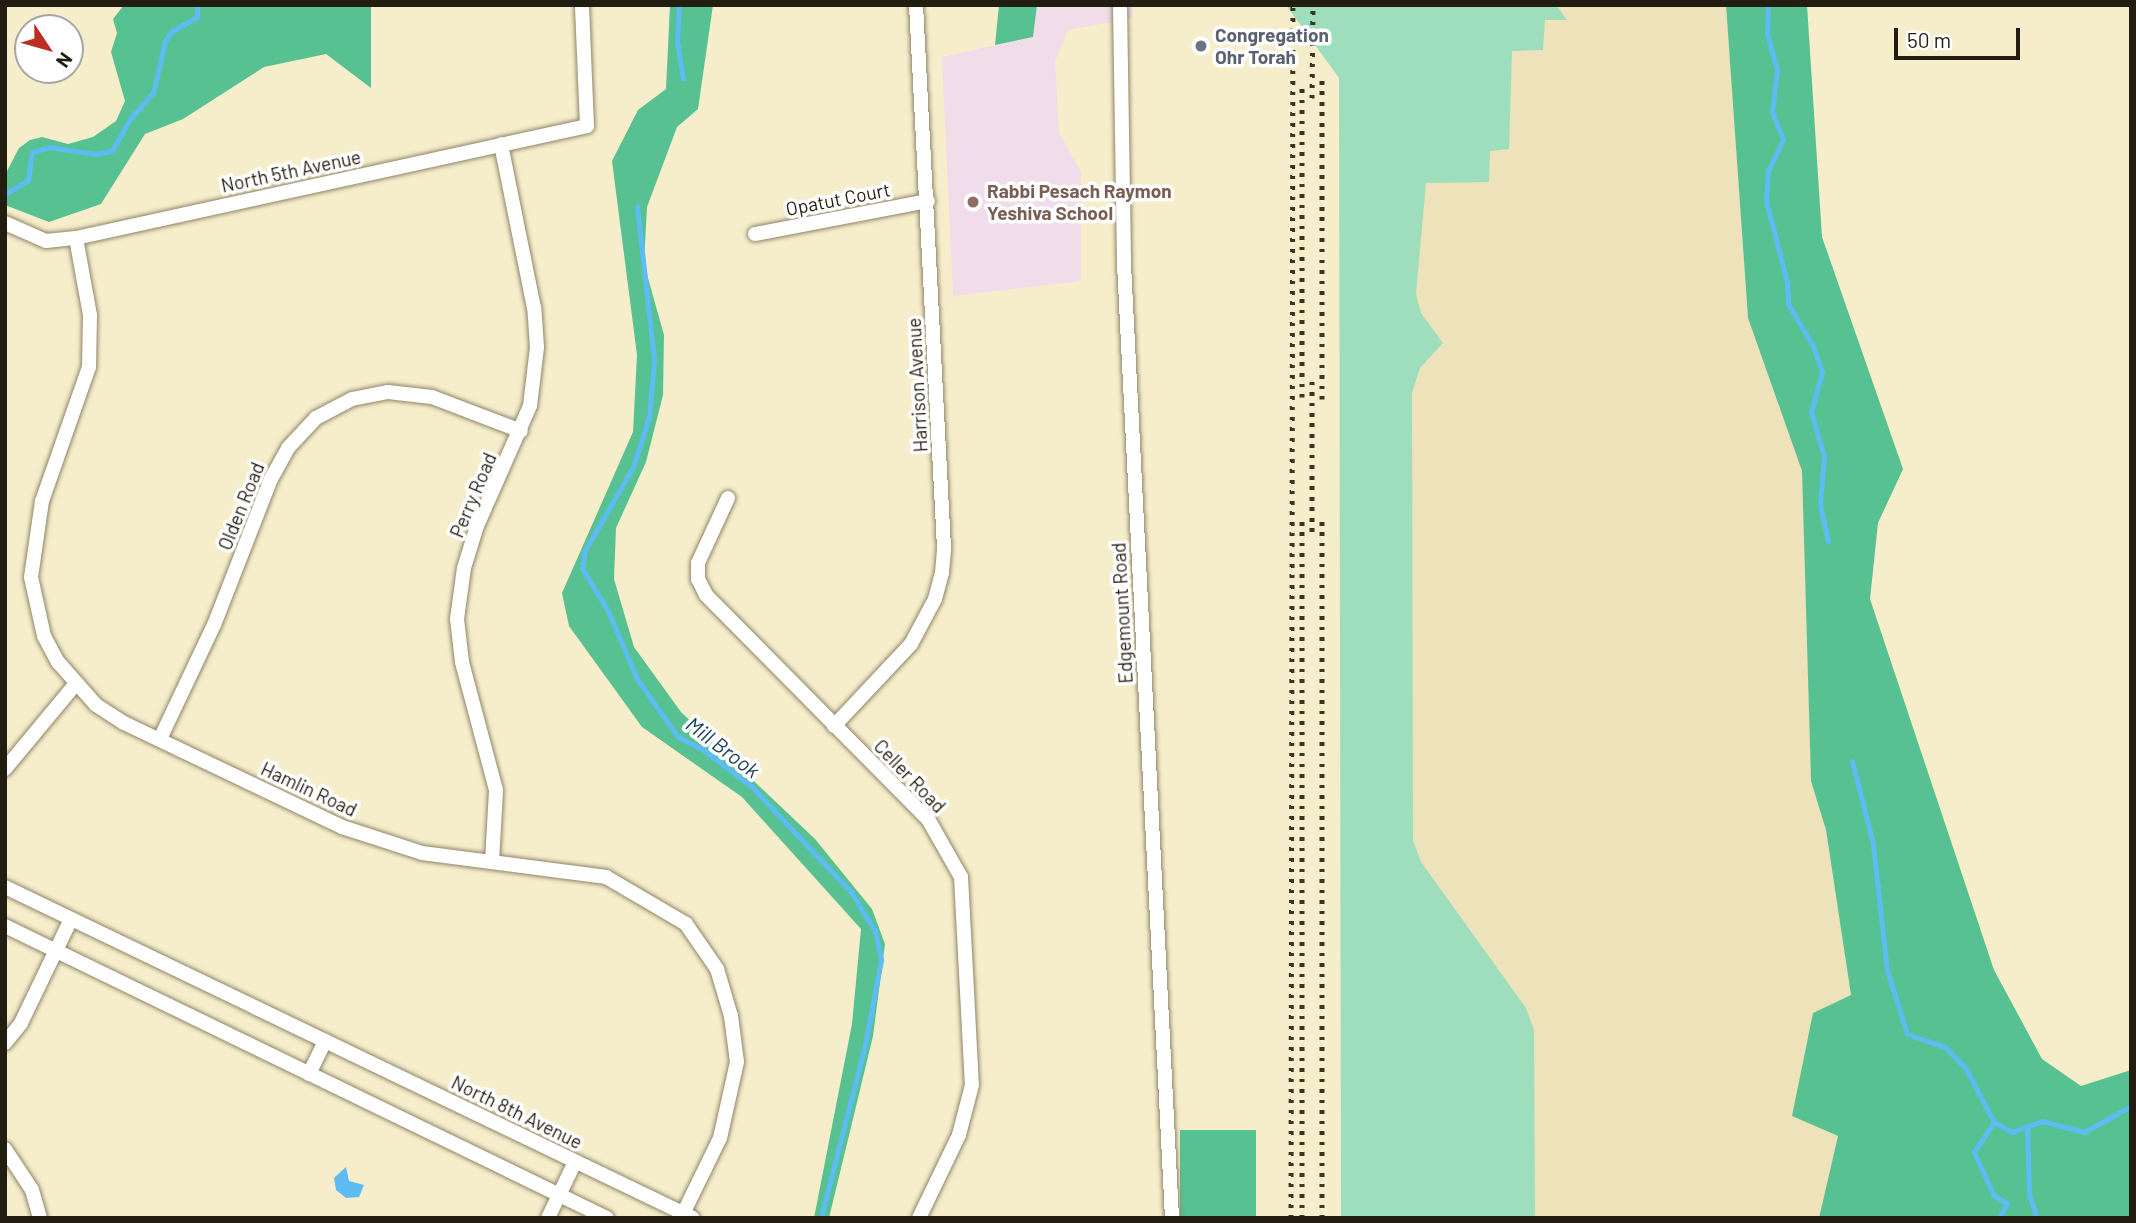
<!DOCTYPE html>
<style>
body{margin:0}
#map{position:relative;width:2136px;height:1223px;overflow:hidden;background:#f6edcb;font-family:Barlow,sans-serif}
div>[style]{position:absolute}
.built>*{inset:0;background:#ede2ba}
.education>*{inset:0;background:#f1dcea}
.green>*{inset:0;background:#9edebd}
.forest>*{inset:0;background:#58c191;transform-origin:0 0}
.water>*{inset:0;background:#5cbcf3}
.stream>*{height:5px;margin:-2.5px;padding:0 2.5px;transform-origin:2.5px;border-radius:2.5px;background:#5cbcf3}
.roads{filter:drop-shadow(0 0 2px #8e8667) drop-shadow(0 0 2px #8e8667)}
.street>*{height:14px;margin:-7px;padding:0 7px;transform-origin:7px;border-radius:7px;background:#fff}
.rail>*{height:5px;margin-top:-2.5px;transform-origin:0;background:repeating-linear-gradient(90deg,#393526 0 3.5px,transparent 0 10.5px)}
.dots>*{width:19px;height:19px;translate:-50% -50%;box-sizing:border-box;border:4px solid #fff;border-radius:50%}
span{translate:-50% -50%;white-space:nowrap;text-align:center;line-height:1.15;-webkit-text-stroke:7px #fff;paint-order:stroke}
.worship-label{font-size:19px;color:#5b616d;font-weight:700}
.left{translate:0 -50%;text-align:left}
.street-label{font-size:19px;color:#211d11}
.education-label{font-size:19px;color:#785e54;font-weight:700}
.water-label{font-size:21px;color:#184158;font-style:italic}
.frame{position:absolute;inset:0;border:7px solid #211d11;pointer-events:none}
.north{position:absolute;left:14px;top:14px;width:70px;height:70px;box-sizing:border-box;background:#fff;border:2px solid #a6a5a0;border-radius:50%;rotate:126deg;font-size:19px;font-weight:700;line-height:28px;text-align:center;color:#211d11}
.north::after{content:'';display:block;margin:auto;width:24px;height:32px;background:#bc2e23;clip-path:polygon(50% 0,100% 100%,50% 72%,0 100%)}
.scale{position:absolute;left:1894px;top:28px;width:126px;height:32px;box-sizing:border-box;border:4px solid #211d11;border-top:0;padding-left:9px;font-size:21px;line-height:24px;white-space:nowrap;color:#211d11;-webkit-text-stroke:5px #fff;paint-order:stroke}
</style>
<div id="map">
<div class="built">
<i style="clip-path:polygon(1405px 5px,1726px 5px,1748px 318px,1802px 471px,1811px 781px,1826px 830px,1851px 996px,1792px 1115px,1838px 1136px,1819px 1218px,1393px 1218px)"></i>
</div>
<div class="education">
<i style="clip-path:polygon(1037px 5px,1133px 5px,1132px 18px,1068px 30px,1055px 61px,1059px 133px,1081px 172px,1081px 281px,953px 296px,942px 57px,1033px 37px)"></i>
</div>
<div class="green">
<i style="clip-path:polygon(1286px 5px,1556px 5px,1567px 20px,1545px 20px,1543px 50px,1512px 51px,1509px 149px,1490px 151px,1489px 182px,1426px 183px,1416px 294px,1421px 313px,1443px 343px,1420px 368px,1412px 393px,1413px 840px,1421px 862px,1526px 1008px,1534px 1030px,1535px 1218px,1341px 1218px,1339px 78px)"></i>
</div>
<div class="forest">
<i style="clip-path:polygon(124px 5px,371px 5px,371px 88px,326px 54px,264px 67px,183px 119px,145px 134px,101px 204px,49px 222px,5px 205px,5px 175px,19px 148px,30px 140px,42px 137px,68px 144px,93px 137px,116px 121px,125px 101px,111px 52px,117px 33px,113px 19px)"></i>
<i style="clip-path:polygon(670px 5px,713px 5px,698px 109px,677px 127px,647px 207px,644px 264px,664px 335px,663px 395px,646px 462px,616px 528px,614px 579px,634px 647px,681px 712px,815px 839px,872px 909px,885px 944px,873px 1036px,829px 1218px,814px 1218px,852px 1024px,861px 929px,742px 797px,642px 727px,569px 626px,562px 593px,633px 432px,637px 355px,612px 161px,638px 110px,666px 89px)"></i>
<i style="clip-path:polygon(999px 5px,1037px 5px,1033px 37px,995px 45px)"></i>
<i style="clip-path:polygon(1726px 5px,1807px 5px,1822px 237px,1903px 469px,1878px 523px,1870px 599px,1994px 970px,2042px 1059px,2081px 1086px,2131px 1070px,2131px 1218px,1819px 1218px,1838px 1136px,1792px 1116px,1813px 1013px,1851px 995px,1826px 830px,1811px 781px,1802px 471px,1748px 318px)"></i>
<i style="left:1256px;top:1130px;width:88px;height:76px;rotate:90deg"></i>
</div>
<div class="water">
<i style="clip-path:polygon(346px 1167px,349px 1181px,364px 1185px,359px 1197px,346px 1198px,336px 1190px,334px 1178px)"></i>
</div>
<div class="stream">
<i style="left:679px;top:5px;width:36px;rotate:93deg"></i>
<i style="left:677px;top:41px;width:38px;rotate:81deg"></i>
<i style="left:1768px;top:5px;width:28px;rotate:92deg"></i>
<i style="left:1767px;top:33px;width:39px;rotate:75deg"></i>
<i style="left:1777px;top:71px;width:41px;rotate:97deg"></i>
<i style="left:1772px;top:112px;width:29px;rotate:68deg"></i>
<i style="left:1783px;top:139px;width:35px;rotate:115deg"></i>
<i style="left:1768px;top:171px;width:30px;rotate:94deg"></i>
<i style="left:1766px;top:201px;width:84px;rotate:75.5deg"></i>
<i style="left:1787px;top:282px;width:22px;rotate:87deg"></i>
<i style="left:1788px;top:304px;width:49px;rotate:59.2deg"></i>
<i style="left:1813px;top:346px;width:28px;rotate:71deg"></i>
<i style="left:1822px;top:372px;width:41px;rotate:105.4deg"></i>
<i style="left:1811px;top:412px;width:46px;rotate:73.5deg"></i>
<i style="left:1824px;top:456px;width:48px;rotate:94.8deg"></i>
<i style="left:1820px;top:504px;width:38px;rotate:78deg"></i>
<i style="left:5px;top:194px;width:27px;rotate:-31deg"></i>
<i style="left:28px;top:180px;width:28px;rotate:-82deg"></i>
<i style="left:32px;top:152px;width:18px;rotate:-16deg"></i>
<i style="left:49px;top:147px;width:47px;rotate:8.7deg"></i>
<i style="left:95px;top:154px;width:17px;rotate:-10deg"></i>
<i style="left:112px;top:151px;width:37px;rotate:-61deg"></i>
<i style="left:130px;top:119px;width:35px;rotate:-49deg"></i>
<i style="left:153px;top:93px;width:53px;rotate:-77deg"></i>
<i style="left:165px;top:41px;width:12px;rotate:-55deg"></i>
<i style="left:172px;top:31px;width:29px;rotate:-29deg"></i>
<i style="left:197px;top:17px;width:12px;rotate:-90deg"></i>
<i style="left:637px;top:206px;width:156px;rotate:83.7deg"></i>
<i style="left:654px;top:361px;width:56px;rotate:95.1deg"></i>
<i style="left:649px;top:417px;width:52px;rotate:107.7deg"></i>
<i style="left:633px;top:467px;width:96px;rotate:120deg"></i>
<i style="left:585px;top:550px;width:18px;rotate:99deg"></i>
<i style="left:582px;top:568px;width:50px;rotate:58.8deg"></i>
<i style="left:608px;top:611px;width:74px;rotate:66.9deg"></i>
<i style="left:637px;top:679px;width:71px;rotate:54.7deg"></i>
<i style="left:678px;top:737px;width:27px;rotate:27deg"></i>
<i style="left:702px;top:749px;width:61px;rotate:37.1deg"></i>
<i style="left:751px;top:786px;width:146px;rotate:46.7deg"></i>
<i style="left:851px;top:892px;width:46px;rotate:58.4deg"></i>
<i style="left:875px;top:931px;width:30px;rotate:78deg"></i>
<i style="left:881px;top:960px;width:86px;rotate:100.7deg"></i>
<i style="left:865px;top:1045px;width:179px;rotate:104.3deg"></i>
<i style="left:1852px;top:761px;width:86px;rotate:75.8deg"></i>
<i style="left:1873px;top:844px;width:127px;rotate:83.7deg"></i>
<i style="left:1887px;top:970px;width:67px;rotate:72.6deg"></i>
<i style="left:1907px;top:1034px;width:40px;rotate:18.9deg"></i>
<i style="left:1945px;top:1047px;width:30px;rotate:46deg"></i>
<i style="left:1966px;top:1069px;width:60px;rotate:62.2deg"></i>
<i style="left:1994px;top:1122px;width:21px;rotate:29deg"></i>
<i style="left:2012px;top:1132px;width:32px;rotate:-20deg"></i>
<i style="left:2042px;top:1121px;width:43px;rotate:14.7deg"></i>
<i style="left:2084px;top:1132px;width:54px;rotate:-29deg"></i>
<i style="left:1994px;top:1122px;width:36px;rotate:124deg"></i>
<i style="left:1974px;top:1152px;width:48px;rotate:65.6deg"></i>
<i style="left:1994px;top:1196px;width:15px;rotate:28deg"></i>
<i style="left:2007px;top:1203px;width:17px;rotate:118deg"></i>
<i style="left:2027px;top:1126px;width:68px;rotate:88.3deg"></i>
<i style="left:2029px;top:1194px;width:25px;rotate:72deg"></i>
</div>
<div class="roads">
<div class="street">
<i style="left:1120px;top:5px;width:259px;rotate:89.1deg"></i>
<i style="left:1124px;top:264px;width:955px;rotate:87.12deg"></i>
<i style="left:5px;top:223px;width:45px;rotate:23.7deg"></i>
<i style="left:46px;top:241px;width:30px;rotate:-6deg"></i>
<i style="left:76px;top:238px;width:523px;rotate:-12.36deg"></i>
<i style="left:587px;top:126px;width:121px;rotate:-92.4deg"></i>
<i style="left:755px;top:234px;width:176px;rotate:-10.8deg"></i>
<i style="left:76px;top:238px;width:78px;rotate:79.7deg"></i>
<i style="left:90px;top:315px;width:52px;rotate:91.1deg"></i>
<i style="left:89px;top:367px;width:142px;rotate:109.3deg"></i>
<i style="left:42px;top:501px;width:77px;rotate:98.2deg"></i>
<i style="left:31px;top:577px;width:60px;rotate:77.6deg"></i>
<i style="left:44px;top:636px;width:30px;rotate:62deg"></i>
<i style="left:58px;top:662px;width:57px;rotate:48.5deg"></i>
<i style="left:96px;top:705px;width:33px;rotate:33deg"></i>
<i style="left:124px;top:723px;width:242px;rotate:25.5deg"></i>
<i style="left:342px;top:827px;width:84px;rotate:18deg"></i>
<i style="left:422px;top:853px;width:186px;rotate:7.4deg"></i>
<i style="left:606px;top:877px;width:93px;rotate:30.4deg"></i>
<i style="left:686px;top:924px;width:55px;rotate:55.4deg"></i>
<i style="left:717px;top:969px;width:49px;rotate:73.4deg"></i>
<i style="left:731px;top:1016px;width:46px;rotate:82.6deg"></i>
<i style="left:737px;top:1062px;width:78px;rotate:102.6deg"></i>
<i style="left:720px;top:1138px;width:89px;rotate:116deg"></i>
<i style="left:728px;top:498px;width:72px;rotate:114.8deg"></i>
<i style="left:698px;top:563px;width:16px;rotate:90deg"></i>
<i style="left:698px;top:579px;width:18px;rotate:63deg"></i>
<i style="left:706px;top:595px;width:315px;rotate:45.3deg"></i>
<i style="left:928px;top:819px;width:67px;rotate:60.4deg"></i>
<i style="left:961px;top:877px;width:208px;rotate:87deg"></i>
<i style="left:972px;top:1085px;width:52px;rotate:104.6deg"></i>
<i style="left:959px;top:1135px;width:92px;rotate:115.7deg"></i>
<i style="left:834px;top:726px;width:112px;rotate:-46.8deg"></i>
<i style="left:911px;top:644px;width:51px;rotate:-61.9deg"></i>
<i style="left:935px;top:599px;width:27px;rotate:-75deg"></i>
<i style="left:942px;top:573px;width:25px;rotate:-85deg"></i>
<i style="left:944px;top:548px;width:544px;rotate:-92.95deg"></i>
<i style="left:160px;top:739px;width:126px;rotate:-64.7deg"></i>
<i style="left:214px;top:625px;width:157px;rotate:-68.7deg"></i>
<i style="left:271px;top:479px;width:35px;rotate:-61deg"></i>
<i style="left:288px;top:448px;width:41px;rotate:-47deg"></i>
<i style="left:316px;top:418px;width:41px;rotate:-27.8deg"></i>
<i style="left:352px;top:399px;width:37px;rotate:-11deg"></i>
<i style="left:388px;top:392px;width:44px;rotate:6.5deg"></i>
<i style="left:432px;top:397px;width:95px;rotate:20.9deg"></i>
<i style="left:5px;top:769px;width:108px;rotate:-50.3deg"></i>
<i style="left:492px;top:862px;width:72px;rotate:-86.8deg"></i>
<i style="left:496px;top:790px;width:132px;rotate:-104.9deg"></i>
<i style="left:462px;top:662px;width:43px;rotate:-96.6deg"></i>
<i style="left:457px;top:619px;width:51px;rotate:-82.2deg"></i>
<i style="left:464px;top:568px;width:44px;rotate:-72.8deg"></i>
<i style="left:477px;top:526px;width:131px;rotate:-66.2deg"></i>
<i style="left:530px;top:406px;width:59px;rotate:-83.2deg"></i>
<i style="left:537px;top:347px;width:39px;rotate:-94deg"></i>
<i style="left:534px;top:308px;width:167px;rotate:-101.4deg"></i>
<i style="left:5px;top:887px;width:763px;rotate:25.69deg"></i>
<i style="left:5px;top:926px;width:669px;rotate:25.88deg"></i>
<i style="left:5px;top:1043px;width:26px;rotate:-51deg"></i>
<i style="left:21px;top:1023px;width:115px;rotate:-64.3deg"></i>
<i style="left:309px;top:1074px;width:37px;rotate:-64deg"></i>
<i style="left:5px;top:1149px;width:49px;rotate:56.6deg"></i>
<i style="left:32px;top:1190px;width:29px;rotate:74deg"></i>
<i style="left:548px;top:1218px;width:62px;rotate:-64.3deg"></i>
</div>
</div>
<div class="rail">
<i style="left:1312px;top:98px;width:93px;rotate:-89.4deg"></i>
<i style="left:1312px;top:381px;width:154px;rotate:90deg"></i>
<i style="left:1302px;top:397px;width:315px;rotate:-90deg"></i>
<i style="left:1322px;top:399px;width:319px;rotate:-90deg"></i>
<i style="left:1291px;top:1218px;width:1213px;rotate:-89.91deg"></i>
<i style="left:1302px;top:1218px;width:698px;rotate:-90deg"></i>
<i style="left:1322px;top:1218px;width:700px;rotate:-90deg"></i>
</div>
<div class="dots">
<i style="left:1201px;top:46px;background:#6b7280"></i>
<i style="left:973px;top:202px;background:#8d6e63"></i>
</div>
<div class="worship-label">
<span class="left" style="left:1215px;top:46px">Congregation<br>Ohr Torah</span>
</div>
<div class="street-label">
<span style="left:291px;top:171px;rotate:-12deg">North 5th Avenue</span>
<span style="left:838px;top:199px;rotate:-11deg">Opatut Court</span>
<span style="left:917px;top:385px;rotate:-93deg">Harrison Avenue</span>
<span style="left:473px;top:495px;rotate:-67deg">Perry Road</span>
<span style="left:241px;top:506px;rotate:-68deg">Olden Road</span>
<span style="left:1122px;top:613px;rotate:-93deg">Edgemount Road</span>
<span style="left:910px;top:776px;rotate:46deg">Celler Road</span>
<span style="left:309px;top:789px;rotate:25deg">Hamlin Road</span>
<span style="left:517px;top:1112px;rotate:26deg">North 8th Avenue</span>
</div>
<div class="education-label">
<span class="left" style="left:987px;top:202px">Rabbi Pesach Raymon<br>Yeshiva School</span>
</div>
<div class="water-label">
<span style="left:723px;top:747px;rotate:37deg">Mill Brook</span>
</div>
<div class="frame"></div>
<div class="north">N</div>
<div class="scale">50 m</div>
</div>
